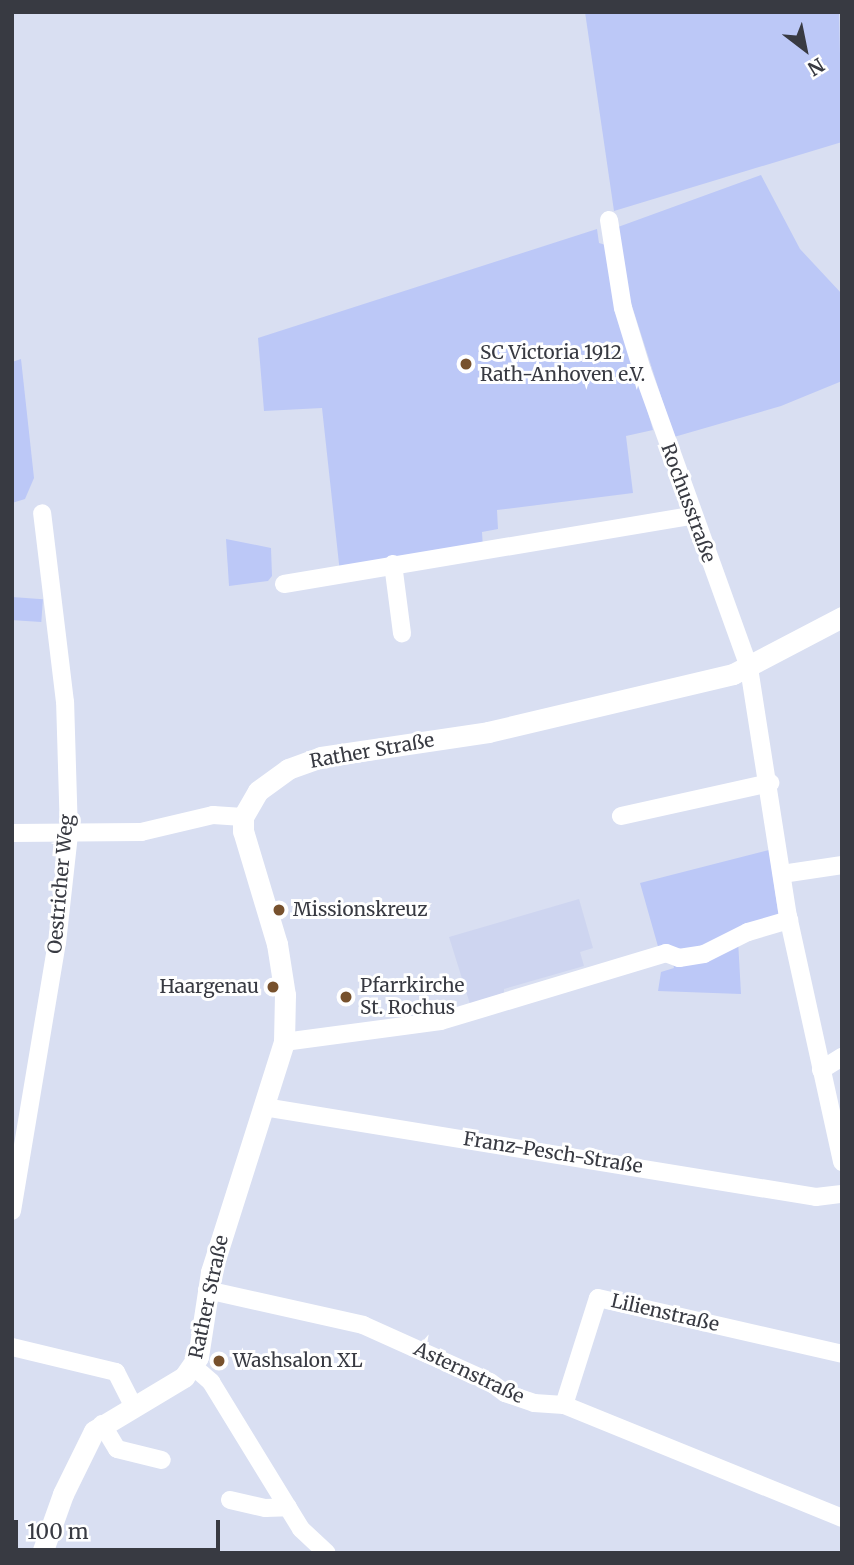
<!DOCTYPE html>
<meta charset="utf-8">
<style>
body{margin:0}
#map{position:relative;width:854px;height:1565px;overflow:hidden;background:#d9dff2;font-family:Merriweather,serif}
div>[style]{position:absolute}
.built>*{inset:0;background:#ced5f0}
.green>*{inset:0;background:#bcc8f7;transform-origin:0 0}
.minor>*{height:18px;margin:-9px;padding:0 9px;transform-origin:9px;border-radius:9px;background:#fff}
.major>*{height:21px;margin:-10.5px;padding:0 10.5px;transform-origin:10.5px;border-radius:10.5px;background:#fff}
.dots>*{width:19px;height:19px;translate:-50% -50%;box-sizing:border-box;border:4px solid #fff;border-radius:50%}
span{translate:-50% -50%;white-space:nowrap;text-align:center;line-height:1.15;-webkit-text-stroke:6px #fff;paint-order:stroke}
.poi-label{font-size:19px;color:#383a42}
.left{translate:0 -50%;text-align:left}
.right{translate:-100% -50%;text-align:right}
.street-label{font-size:19px;color:#383a42}
.frame{position:absolute;inset:0;border:14px solid #383a42;pointer-events:none}
.north{position:absolute;left:770px;top:14px;width:70px;height:70px;-webkit-text-stroke:5px #fff;paint-order:stroke;rotate:148deg;font-size:19px;font-weight:700;line-height:28px;text-align:center;color:#383a42}
.north::after{content:'';display:block;margin:auto;width:24px;height:32px;background:#383a42;clip-path:polygon(50% 0,100% 100%,50% 72%,0 100%)}
.scale{position:absolute;left:14px;top:1520px;width:206px;height:32px;box-sizing:border-box;border:4px solid #383a42;border-top:0;padding-left:9px;font-size:21px;line-height:24px;white-space:nowrap;color:#383a42;-webkit-text-stroke:5px #fff;paint-order:stroke}
</style>
<div id="map">
<div class="built">
<i style="clip-path:polygon(579px 899px,593px 948px,580px 952px,584px 966px,504px 989px,504px 993px,470px 1004px,449px 937px)"></i>
</div>
<div class="green">
<i style="clip-path:polygon(585px 12px,839px 12px,842px 142px,614px 211px)"></i>
<i style="clip-path:polygon(761px 175px,800px 249px,842px 294px,842px 381px,781px 406px,674px 437px,624px 281px,618px 227px)"></i>
<i style="clip-path:polygon(597px 229px,599px 243px,609px 246px,619px 311px,653px 430px,626px 436px,633px 493px,497px 510px,498px 529px,482px 532px,483px 548px,340px 573px,322px 408px,264px 411px,258px 338px)"></i>
<i style="clip-path:polygon(21px 359px,34px 478px,25px 499px,12px 503px,12px 362px)"></i>
<i style="clip-path:polygon(226px 539px,271px 548px,272px 576px,268px 581px,229px 586px)"></i>
<i style="left:12px;top:597px;width:31px;height:23px;rotate:4deg"></i>
<i style="clip-path:polygon(769px 850px,780px 925px,738px 940px,741px 994px,658px 991px,661px 972px,674px 968px,669px 948px,659px 950px,640px 883px)"></i>
</div>
<div class="minor">
<i style="left:609px;top:220px;width:89px;rotate:81deg"></i>
<i style="left:623px;top:308px;width:65px;rotate:73deg"></i>
<i style="left:642px;top:370px;width:317px;rotate:70.2deg"></i>
<i style="left:749px;top:668px;width:251px;rotate:81.1deg"></i>
<i style="left:788px;top:916px;width:252px;rotate:77.6deg"></i>
<i style="left:393px;top:564px;width:70px;rotate:82.6deg"></i>
<i style="left:284px;top:584px;width:414px;rotate:-9.5deg"></i>
<i style="left:621px;top:816px;width:153px;rotate:-12.5deg"></i>
<i style="left:12px;top:833px;width:129px;rotate:-0.4deg"></i>
<i style="left:141px;top:832px;width:74px;rotate:-13.3deg"></i>
<i style="left:213px;top:815px;width:30px;rotate:4deg"></i>
<i style="left:782px;top:874px;width:61px;rotate:-8.5deg"></i>
<i style="left:284px;top:1042px;width:158px;rotate:-7.6deg"></i>
<i style="left:441px;top:1021px;width:235px;rotate:-16.8deg"></i>
<i style="left:666px;top:953px;width:14px;rotate:21deg"></i>
<i style="left:679px;top:958px;width:25px;rotate:-9deg"></i>
<i style="left:704px;top:954px;width:49px;rotate:-26.6deg"></i>
<i style="left:748px;top:932px;width:43px;rotate:-16.3deg"></i>
<i style="left:821px;top:1070px;width:25px;rotate:-32deg"></i>
<i style="left:264px;top:1107px;width:559px;rotate:9.26deg"></i>
<i style="left:816px;top:1197px;width:26px;rotate:-7deg"></i>
<i style="left:12px;top:1211px;width:272px;rotate:-80.5deg"></i>
<i style="left:57px;top:943px;width:110px;rotate:-83.7deg"></i>
<i style="left:69px;top:834px;width:132px;rotate:-91.7deg"></i>
<i style="left:65px;top:702px;width:190px;rotate:-96.9deg"></i>
<i style="left:207px;top:1290px;width:160px;rotate:12.6deg"></i>
<i style="left:363px;top:1325px;width:139px;rotate:24.2deg"></i>
<i style="left:490px;top:1382px;width:19px;rotate:36deg"></i>
<i style="left:505px;top:1393px;width:31px;rotate:19deg"></i>
<i style="left:534px;top:1403px;width:30px;rotate:4deg"></i>
<i style="left:564px;top:1405px;width:300px;rotate:22.1deg"></i>
<i style="left:12px;top:1347px;width:107px;rotate:13.5deg"></i>
<i style="left:116px;top:1372px;width:36px;rotate:63deg"></i>
<i style="left:194px;top:1367px;width:23px;rotate:41deg"></i>
<i style="left:211px;top:1382px;width:172px;rotate:58.5deg"></i>
<i style="left:301px;top:1529px;width:35px;rotate:43deg"></i>
<i style="left:564px;top:1405px;width:112px;rotate:-72.4deg"></i>
<i style="left:598px;top:1298px;width:250px;rotate:12.9deg"></i>
<i style="left:102px;top:1424px;width:29px;rotate:59deg"></i>
<i style="left:117px;top:1449px;width:46px;rotate:13.7deg"></i>
<i style="left:230px;top:1500px;width:36px;rotate:13deg"></i>
<i style="left:265px;top:1508px;width:23px;rotate:-2deg"></i>
</div>
<div class="major">
<i style="left:42px;top:1553px;width:63px;rotate:-70.4deg"></i>
<i style="left:63px;top:1494px;width:70px;rotate:-63.8deg"></i>
<i style="left:94px;top:1431px;width:105px;rotate:-31deg"></i>
<i style="left:184px;top:1377px;width:24px;rotate:-55deg"></i>
<i style="left:198px;top:1357px;width:86px;rotate:-81.3deg"></i>
<i style="left:211px;top:1272px;width:241px;rotate:-72.4deg"></i>
<i style="left:284px;top:1042px;width:47px;rotate:-88.8deg"></i>
<i style="left:285px;top:995px;width:52px;rotate:-98.9deg"></i>
<i style="left:277px;top:944px;width:118px;rotate:-106.7deg"></i>
<i style="left:243px;top:831px;width:14px;rotate:-90deg"></i>
<i style="left:243px;top:817px;width:30px;rotate:-60deg"></i>
<i style="left:258px;top:791px;width:37px;rotate:-36deg"></i>
<i style="left:288px;top:769px;width:35px;rotate:-20deg"></i>
<i style="left:321px;top:757px;width:169px;rotate:-8.5deg"></i>
<i style="left:488px;top:732px;width:252px;rotate:-13.3deg"></i>
<i style="left:733px;top:674px;width:123px;rotate:-27.6deg"></i>
</div>
<div class="dots">
<i style="left:466px;top:364px;background:#77512d"></i>
<i style="left:279px;top:910px;background:#77512d"></i>
<i style="left:273px;top:987px;background:#77512d"></i>
<i style="left:346px;top:997px;background:#77512d"></i>
<i style="left:219px;top:1361px;background:#77512d"></i>
</div>
<div class="poi-label">
<span class="left" style="left:480px;top:364px">SC Victoria 1912<br>Rath-Anhoven e.V.</span>
<span class="left" style="left:293px;top:910px">Missionskreuz</span>
<span class="left" style="left:360px;top:997px">Pfarrkirche<br>St. Rochus</span>
<span class="right" style="left:259px;top:987px">Haargenau</span>
<span class="left" style="left:233px;top:1361px">Washsalon XL</span>
</div>
<div class="street-label">
<span style="left:688px;top:503px;rotate:70deg">Rochusstraße</span>
<span style="left:372px;top:751px;rotate:-10deg">Rather Straße</span>
<span style="left:61px;top:884px;rotate:-85deg">Oestricher Weg</span>
<span style="left:553px;top:1153px;rotate:9deg">Franz-Pesch-Straße</span>
<span style="left:209px;top:1297px;rotate:-78deg">Rather Straße</span>
<span style="left:665px;top:1313px;rotate:13deg">Lilienstraße</span>
<span style="left:469px;top:1373px;rotate:25deg">Asternstraße</span>
</div>
<div class="frame"></div>
<div class="north">N</div>
<div class="scale">100 m</div>
</div>
